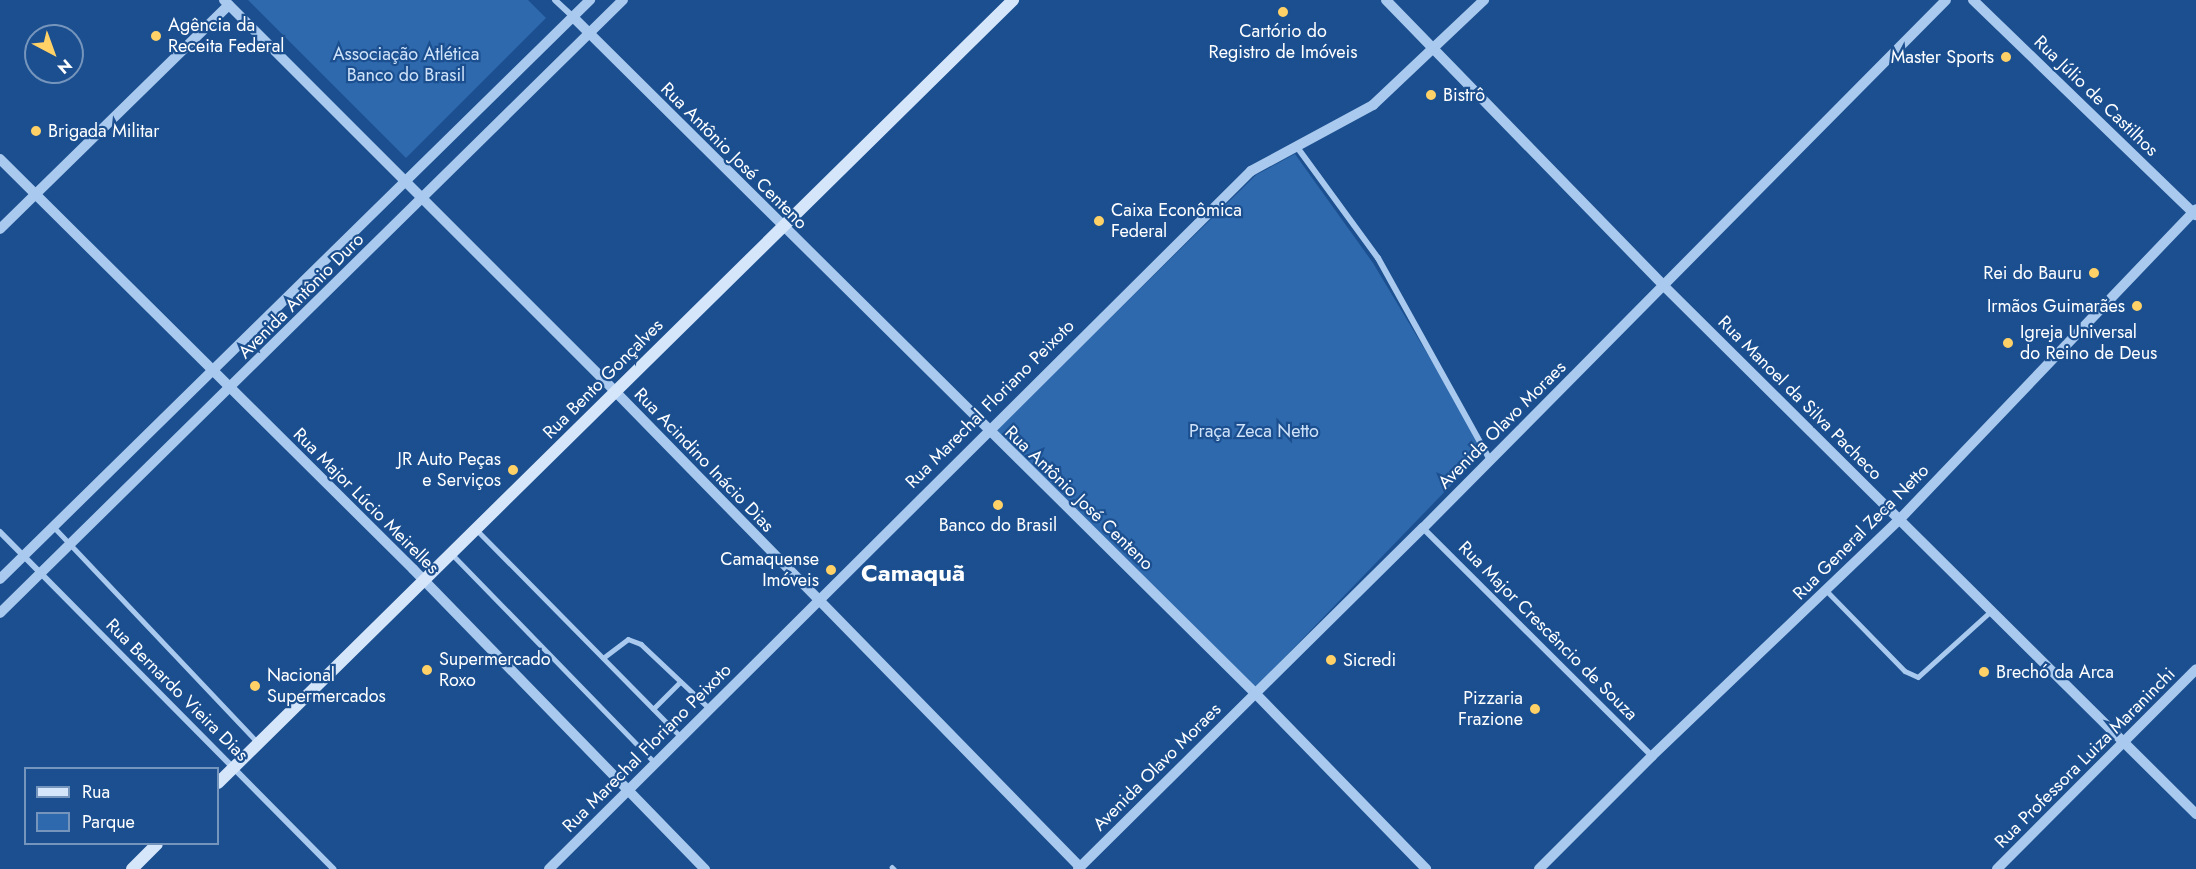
<!DOCTYPE html>
<meta charset="utf-8">
<style>
body{margin:0}
#map{position:relative;width:2196px;height:869px;overflow:hidden;background:#1b4f8f;font-family:Jost,sans-serif}
div>[style]{position:absolute}
.green>*{inset:0;background:#2e69ad}
.service>*{height:4.5px;margin:-2.25px;padding:0 2.25px;transform-origin:2.25px;border-radius:2.25px;background:#a9c9ee}
.minor>*{height:6px;margin:-3px;padding:0 3px;transform-origin:3px;border-radius:3px;background:#a9c9ee}
.tertiary>*{height:10px;margin:-5px;padding:0 5px;transform-origin:5px;border-radius:5px;background:#a9c9ee}
.secondary>*{height:12px;margin:-6px;padding:0 6px;transform-origin:6px;border-radius:6px;background:#d6e6fa}
.dots>*{width:16px;height:16px;translate:-50% -50%;box-sizing:border-box;border:3px solid #1b4f8f;border-radius:50%}
span{translate:-50% -50%;white-space:nowrap;text-align:center;line-height:1.15;-webkit-text-stroke:4.5px #1b4f8f;paint-order:stroke}
.poi-label{font-size:18px;color:#fff}
.left{translate:0 -50%;text-align:left}
.right{translate:-100% -50%;text-align:right}
.park-label{font-size:18px;color:#cfe3fa}
.street-label{font-size:18px;color:#fff}
.district-label{font-size:24px;color:#fff;font-weight:700}
.legend{position:absolute;left:24px;top:767px;width:195px;height:78px;box-sizing:border-box;background:#1b4f8f;border:2px solid #7695bc;margin:0;padding:8px 10px;list-style:none;font-size:18px;color:#fff}
.legend li{display:flex;align-items:center;gap:12px;height:30px}
.legend b{width:30px;border:2px solid #7695bc}
.north{position:absolute;left:24px;top:24px;width:60px;height:60px;box-sizing:border-box;background:#1b4f8f;border:2px solid #7695bc;border-radius:50%;rotate:139deg;font-size:16px;font-weight:700;line-height:24px;text-align:center;color:#fff}
.north::after{content:'';display:block;margin:auto;width:21px;height:27px;background:#ffd166;clip-path:polygon(50% 0,100% 100%,50% 72%,0 100%)}
</style>
<div id="map">
<div class="green">
<i style="clip-path:polygon(248px 0,528px 0,546px 18px,406px 158px)"></i>
<i style="clip-path:polygon(1295px 154px,1373px 263px,1485px 450px,1255px 688px,995px 431px,1256px 175px)"></i>
</div>
<div class="service">
<i style="left:54px;top:527px;width:297px;rotate:46.6deg"></i>
<i style="left:477px;top:530px;width:291px;rotate:45.4deg"></i>
<i style="left:453px;top:555px;width:290px;rotate:45.8deg"></i>
<i style="left:1826px;top:590px;width:113px;rotate:45.7deg"></i>
<i style="left:1905px;top:671px;width:14px;rotate:25deg"></i>
<i style="left:1918px;top:677px;width:98px;rotate:-42.1deg"></i>
<i style="left:603px;top:658px;width:31px;rotate:-37deg"></i>
<i style="left:628px;top:639px;width:14px;rotate:21deg"></i>
<i style="left:641px;top:644px;width:95px;rotate:43.3deg"></i>
<i style="left:653px;top:709px;width:38px;rotate:-45deg"></i>
<i style="left:892px;top:867px;width:3px;rotate:45deg"></i>
</div>
<div class="minor">
<i style="left:555px;top:0;width:25px;rotate:43deg"></i>
<i style="left:1297px;top:147px;width:137px;rotate:53.9deg"></i>
<i style="left:1378px;top:258px;width:231px;rotate:61deg"></i>
<i style="left:1423px;top:528px;width:323px;rotate:44.9deg"></i>
<i style="left:0;top:532px;width:474px;rotate:45.3deg"></i>
</div>
<div class="tertiary">
<i style="left:224px;top:0;width:539px;rotate:45deg"></i>
<i style="left:605px;top:381px;width:680px;rotate:45.66deg"></i>
<i style="left:1386px;top:0;width:399px;rotate:45.8deg"></i>
<i style="left:1664px;top:286px;width:750px;rotate:44.78deg"></i>
<i style="left:1973px;top:0;width:310px;rotate:44deg"></i>
<i style="left:573px;top:17px;width:959px;rotate:44.75deg"></i>
<i style="left:1254px;top:692px;width:247px;rotate:45.8deg"></i>
<i style="left:0;top:159px;width:582px;rotate:44.79deg"></i>
<i style="left:413px;top:569px;width:419px;rotate:45.8deg"></i>
<i style="left:0;top:229px;width:320px;rotate:-44.4deg"></i>
<i style="left:0;top:579px;width:827px;rotate:-44.46deg"></i>
<i style="left:0;top:613px;width:874px;rotate:-44.54deg"></i>
<i style="left:549px;top:869px;width:990px;rotate:-44.84deg"></i>
<i style="left:1251px;top:171px;width:139px;rotate:-28.4deg"></i>
<i style="left:1373px;top:105px;width:153px;rotate:-43.4deg"></i>
<i style="left:1078px;top:869px;width:485px;rotate:-44.7deg"></i>
<i style="left:1423px;top:528px;width:743px;rotate:-45.27deg"></i>
<i style="left:1539px;top:869px;width:160px;rotate:-45deg"></i>
<i style="left:1652px;top:756px;width:342px;rotate:-43.7deg"></i>
<i style="left:1899px;top:520px;width:430px;rotate:-46.3deg"></i>
<i style="left:1997px;top:869px;width:282px;rotate:-45.1deg"></i>
</div>
<div class="secondary">
<i style="left:218px;top:783px;width:1116px;rotate:-44.56deg"></i>
<i style="left:132px;top:869px;width:35px;rotate:-45deg"></i>
</div>
<div class="dots">
<i style="left:1283px;top:12px;background:#ffd166"></i>
<i style="left:156px;top:36px;background:#ffd166"></i>
<i style="left:2006px;top:57px;background:#ffd166"></i>
<i style="left:1431px;top:95px;background:#ffd166"></i>
<i style="left:36px;top:131px;background:#ffd166"></i>
<i style="left:1099px;top:221px;background:#ffd166"></i>
<i style="left:2094px;top:273px;background:#ffd166"></i>
<i style="left:2137px;top:306px;background:#ffd166"></i>
<i style="left:2008px;top:343px;background:#ffd166"></i>
<i style="left:513px;top:470px;background:#ffd166"></i>
<i style="left:998px;top:505px;background:#ffd166"></i>
<i style="left:831px;top:570px;background:#ffd166"></i>
<i style="left:1331px;top:660px;background:#ffd166"></i>
<i style="left:427px;top:670px;background:#ffd166"></i>
<i style="left:1984px;top:672px;background:#ffd166"></i>
<i style="left:255px;top:686px;background:#ffd166"></i>
<i style="left:1535px;top:709px;background:#ffd166"></i>
</div>
<div class="poi-label">
<span class="left" style="left:168px;top:36px">Agência da<br>Receita Federal</span>
<span style="left:1283px;top:42px">Cartório do<br>Registro de Imóveis</span>
<span class="right" style="left:1994px;top:57px">Master Sports</span>
<span class="left" style="left:1443px;top:95px">Bistrô</span>
<span class="left" style="left:48px;top:131px">Brigada Militar</span>
<span class="left" style="left:1111px;top:221px">Caixa Econômica<br>Federal</span>
<span class="right" style="left:2082px;top:273px">Rei do Bauru</span>
<span class="right" style="left:2125px;top:306px">Irmãos Guimarães</span>
<span class="left" style="left:2020px;top:343px">Igreja Universal<br>do Reino de Deus</span>
<span class="right" style="left:501px;top:470px">JR Auto Peças<br>e Serviços</span>
<span style="left:998px;top:525px">Banco do Brasil</span>
<span class="right" style="left:819px;top:570px">Camaquense<br>Imóveis</span>
<span class="left" style="left:439px;top:670px">Supermercado<br>Roxo</span>
<span class="left" style="left:1343px;top:660px">Sicredi</span>
<span class="left" style="left:1996px;top:672px">Brechó da Arca</span>
<span class="left" style="left:267px;top:686px">Nacional<br>Supermercados</span>
<span class="right" style="left:1523px;top:709px">Pizzaria<br>Frazione</span>
</div>
<div class="park-label">
<span style="left:406px;top:65px">Associação Atlética<br>Banco do Brasil</span>
<span style="left:1254px;top:431px">Praça Zeca Netto</span>
</div>
<div class="street-label">
<span style="left:2096px;top:96px;rotate:44deg">Rua Júlio de Castilhos</span>
<span style="left:734px;top:156px;rotate:45deg">Rua Antônio José Centeno</span>
<span style="left:301px;top:296px;rotate:-45deg">Avenida Antônio Duro</span>
<span style="left:603px;top:379px;rotate:-45deg">Rua Bento Gonçalves</span>
<span style="left:1800px;top:398px;rotate:45deg">Rua Manoel da Silva Pacheco</span>
<span style="left:990px;top:404px;rotate:-45deg">Rua Marechal Floriano Peixoto</span>
<span style="left:1502px;top:425px;rotate:-45deg">Avenida Olavo Moraes</span>
<span style="left:704px;top:460px;rotate:46deg">Rua Acindino Inácio Dias</span>
<span style="left:1079px;top:498px;rotate:44deg">Rua Antônio José Centeno</span>
<span style="left:366px;top:501px;rotate:45deg">Rua Major Lúcio Meirelles</span>
<span style="left:1861px;top:532px;rotate:-45deg">Rua General Zeca Netto</span>
<span style="left:1548px;top:631px;rotate:45deg">Rua Major Crescêncio de Souza</span>
<span style="left:177px;top:690px;rotate:45deg">Rua Bernardo Vieira Dias</span>
<span style="left:647px;top:748px;rotate:-45deg">Rua Marechal Floriano Peixoto</span>
<span style="left:2085px;top:758px;rotate:-45deg">Rua Professora Luiza Maraninchi</span>
<span style="left:1157px;top:767px;rotate:-45deg">Avenida Olavo Moraes</span>
</div>
<div class="district-label">
<span style="left:913px;top:573px">Camaquã</span>
</div>
<ul class="legend">
<li><b style="height:8px;background:#d6e6fa"></b>Rua</li>
<li><b style="height:16px;background:#2e69ad"></b>Parque</li>
</ul>
<div class="north">N</div>
</div>
